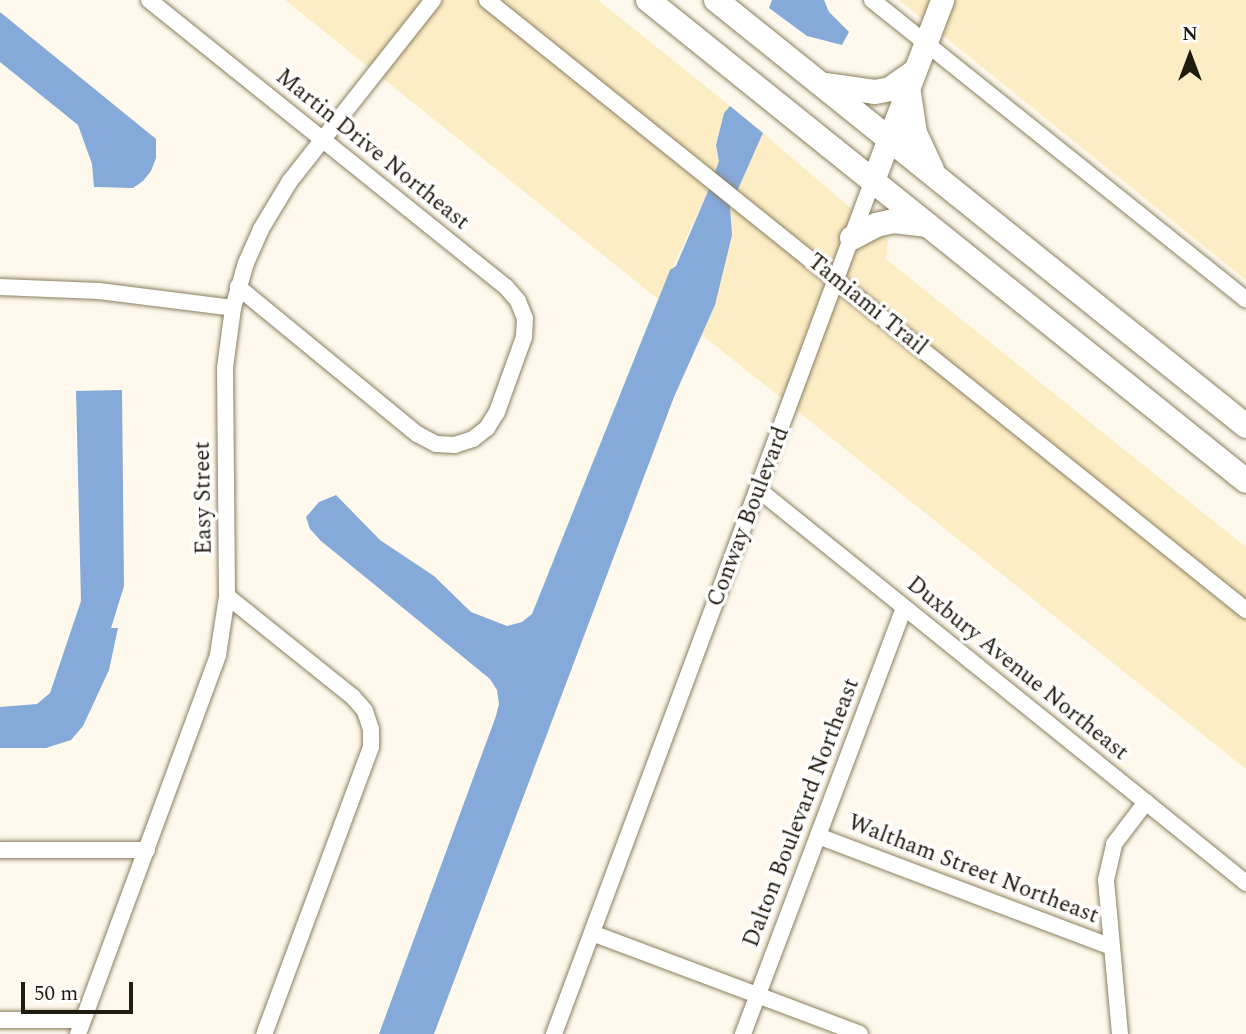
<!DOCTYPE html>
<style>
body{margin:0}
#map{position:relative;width:1246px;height:1034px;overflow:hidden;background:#fef9ec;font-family:Spectral,serif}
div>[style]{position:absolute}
.built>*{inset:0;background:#fcedc4}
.water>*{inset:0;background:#85a9d8}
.roads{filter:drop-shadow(0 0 2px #8a7f60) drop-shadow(0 0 2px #8a7f60)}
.street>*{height:16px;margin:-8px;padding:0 8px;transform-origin:8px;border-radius:8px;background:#fff}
.secondary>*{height:23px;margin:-11.5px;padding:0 11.5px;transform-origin:11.5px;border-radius:11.5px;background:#fff}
.primary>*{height:24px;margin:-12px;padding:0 12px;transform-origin:12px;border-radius:12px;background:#fff}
span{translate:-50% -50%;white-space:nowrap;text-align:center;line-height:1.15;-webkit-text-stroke:7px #fff;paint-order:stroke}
.street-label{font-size:23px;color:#201b0f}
.north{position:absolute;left:1155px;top:21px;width:70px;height:70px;-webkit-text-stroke:5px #fff;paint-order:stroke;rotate:0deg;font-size:19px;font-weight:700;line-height:28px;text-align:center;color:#201b0f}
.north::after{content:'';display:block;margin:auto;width:24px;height:32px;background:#201b0f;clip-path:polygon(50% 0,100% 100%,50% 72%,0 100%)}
.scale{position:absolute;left:21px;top:982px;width:112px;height:32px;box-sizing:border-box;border:4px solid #201b0f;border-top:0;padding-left:9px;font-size:21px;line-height:24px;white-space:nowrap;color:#201b0f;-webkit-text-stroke:5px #fff;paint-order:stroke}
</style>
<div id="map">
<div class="built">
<i style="clip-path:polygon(285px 0,598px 0,730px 106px,724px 113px,716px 144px,719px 161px,709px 189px,658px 299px)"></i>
<i style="clip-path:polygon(899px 0,1246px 0,1246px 280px)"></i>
<i style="clip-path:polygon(763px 133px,888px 240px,886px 259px,1246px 547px,1246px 769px,702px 335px,715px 305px,730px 207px)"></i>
</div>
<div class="water">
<i style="clip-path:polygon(772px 0,824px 0,829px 12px,849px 32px,842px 45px,807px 36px,769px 8px)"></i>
<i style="clip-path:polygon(0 12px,156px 139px,156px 158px,151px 171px,143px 181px,133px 188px,94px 187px,92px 164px,78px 125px,0 62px)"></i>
<i style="clip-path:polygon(730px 106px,763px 133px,730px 207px,732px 235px,715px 305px,674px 397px,434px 1034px,379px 1034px,496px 716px,499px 704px,497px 690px,490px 679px,321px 541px,310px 529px,306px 517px,319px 502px,336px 495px,380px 540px,434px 576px,471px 612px,507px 626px,522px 622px,532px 614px,670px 270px,676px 266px,709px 189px,719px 161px,716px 145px,724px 113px)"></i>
<i style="clip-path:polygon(122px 390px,124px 586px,111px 628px,118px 628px,109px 670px,83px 726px,71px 740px,46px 748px,0 748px,0 707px,37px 704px,50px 693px,81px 601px,76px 391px)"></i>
</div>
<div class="roads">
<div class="street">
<i style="left:149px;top:0;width:458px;rotate:38.8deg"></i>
<i style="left:506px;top:287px;width:18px;rotate:49deg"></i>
<i style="left:518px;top:301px;width:18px;rotate:68deg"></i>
<i style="left:525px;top:318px;width:19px;rotate:93deg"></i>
<i style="left:524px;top:337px;width:80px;rotate:109.8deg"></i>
<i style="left:497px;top:412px;width:19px;rotate:122deg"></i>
<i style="left:487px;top:428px;width:18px;rotate:142deg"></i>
<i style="left:473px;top:439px;width:19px;rotate:162deg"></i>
<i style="left:455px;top:445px;width:19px;rotate:-177deg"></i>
<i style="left:436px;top:444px;width:21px;rotate:-152deg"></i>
<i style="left:417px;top:434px;width:232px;rotate:-140.6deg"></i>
<i style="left:487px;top:0;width:974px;rotate:38.79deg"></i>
<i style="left:872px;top:0;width:479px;rotate:38.7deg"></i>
<i style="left:0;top:287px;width:99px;rotate:2.3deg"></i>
<i style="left:99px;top:291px;width:135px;rotate:7.2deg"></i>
<i style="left:759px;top:490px;width:626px;rotate:38.9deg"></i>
<i style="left:227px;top:596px;width:161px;rotate:38.7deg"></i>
<i style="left:353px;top:697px;width:18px;rotate:49deg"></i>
<i style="left:365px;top:711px;width:19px;rotate:72deg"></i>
<i style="left:371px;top:729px;width:18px;rotate:90deg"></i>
<i style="left:371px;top:747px;width:306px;rotate:110.4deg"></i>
<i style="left:818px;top:836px;width:314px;rotate:20.7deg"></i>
<i style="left:0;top:850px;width:147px"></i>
<i style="left:592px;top:933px;width:286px;rotate:20.6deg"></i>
<i style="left:0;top:1020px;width:83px"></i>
<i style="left:78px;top:1034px;width:404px;rotate:-69.7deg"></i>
<i style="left:218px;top:655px;width:60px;rotate:-81.3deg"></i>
<i style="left:227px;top:596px;width:228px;rotate:-90.5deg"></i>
<i style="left:225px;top:368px;width:61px;rotate:-82.4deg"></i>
<i style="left:233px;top:308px;width:47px;rotate:-73.9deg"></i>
<i style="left:246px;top:263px;width:37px;rotate:-66deg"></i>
<i style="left:261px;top:229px;width:56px;rotate:-58.9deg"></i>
<i style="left:290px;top:181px;width:231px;rotate:-51.7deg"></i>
<i style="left:554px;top:1034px;width:912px;rotate:-69.52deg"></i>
<i style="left:743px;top:1034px;width:456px;rotate:-69.3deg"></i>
<i style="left:1120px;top:1034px;width:155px;rotate:-95.2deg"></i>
<i style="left:1106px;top:880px;width:37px;rotate:-77deg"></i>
<i style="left:1114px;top:844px;width:53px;rotate:-52.7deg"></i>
</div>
<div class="secondary">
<i style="left:873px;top:180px;width:193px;rotate:-69deg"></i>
</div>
<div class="primary">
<i style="left:648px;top:0;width:767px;rotate:38.81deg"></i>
<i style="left:716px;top:0;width:680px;rotate:38.79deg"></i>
<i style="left:825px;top:85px;width:50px;rotate:8deg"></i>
<i style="left:875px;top:92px;width:15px;rotate:-11deg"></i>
<i style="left:890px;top:89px;width:28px;rotate:-35deg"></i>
<i style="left:908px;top:87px;width:47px;rotate:81.3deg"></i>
<i style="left:915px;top:133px;width:40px;rotate:65deg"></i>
<i style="left:852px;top:238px;width:27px;rotate:-28deg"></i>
<i style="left:876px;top:225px;width:18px;rotate:-13deg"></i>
<i style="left:894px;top:221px;width:34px;rotate:7deg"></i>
</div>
</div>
<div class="street-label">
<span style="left:372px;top:150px;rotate:39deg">Martin Drive Northeast</span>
<span style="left:867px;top:305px;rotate:39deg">Tamiami Trail</span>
<span style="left:204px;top:498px;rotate:-91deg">Easy Street</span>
<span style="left:749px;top:517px;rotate:-69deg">Conway Boulevard</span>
<span style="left:1017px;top:669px;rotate:39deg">Duxbury Avenue Northeast</span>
<span style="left:802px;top:813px;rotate:-69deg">Dalton Boulevard Northeast</span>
<span style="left:973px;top:870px;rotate:21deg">Waltham Street Northeast</span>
</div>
<div class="north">N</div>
<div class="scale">50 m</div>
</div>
